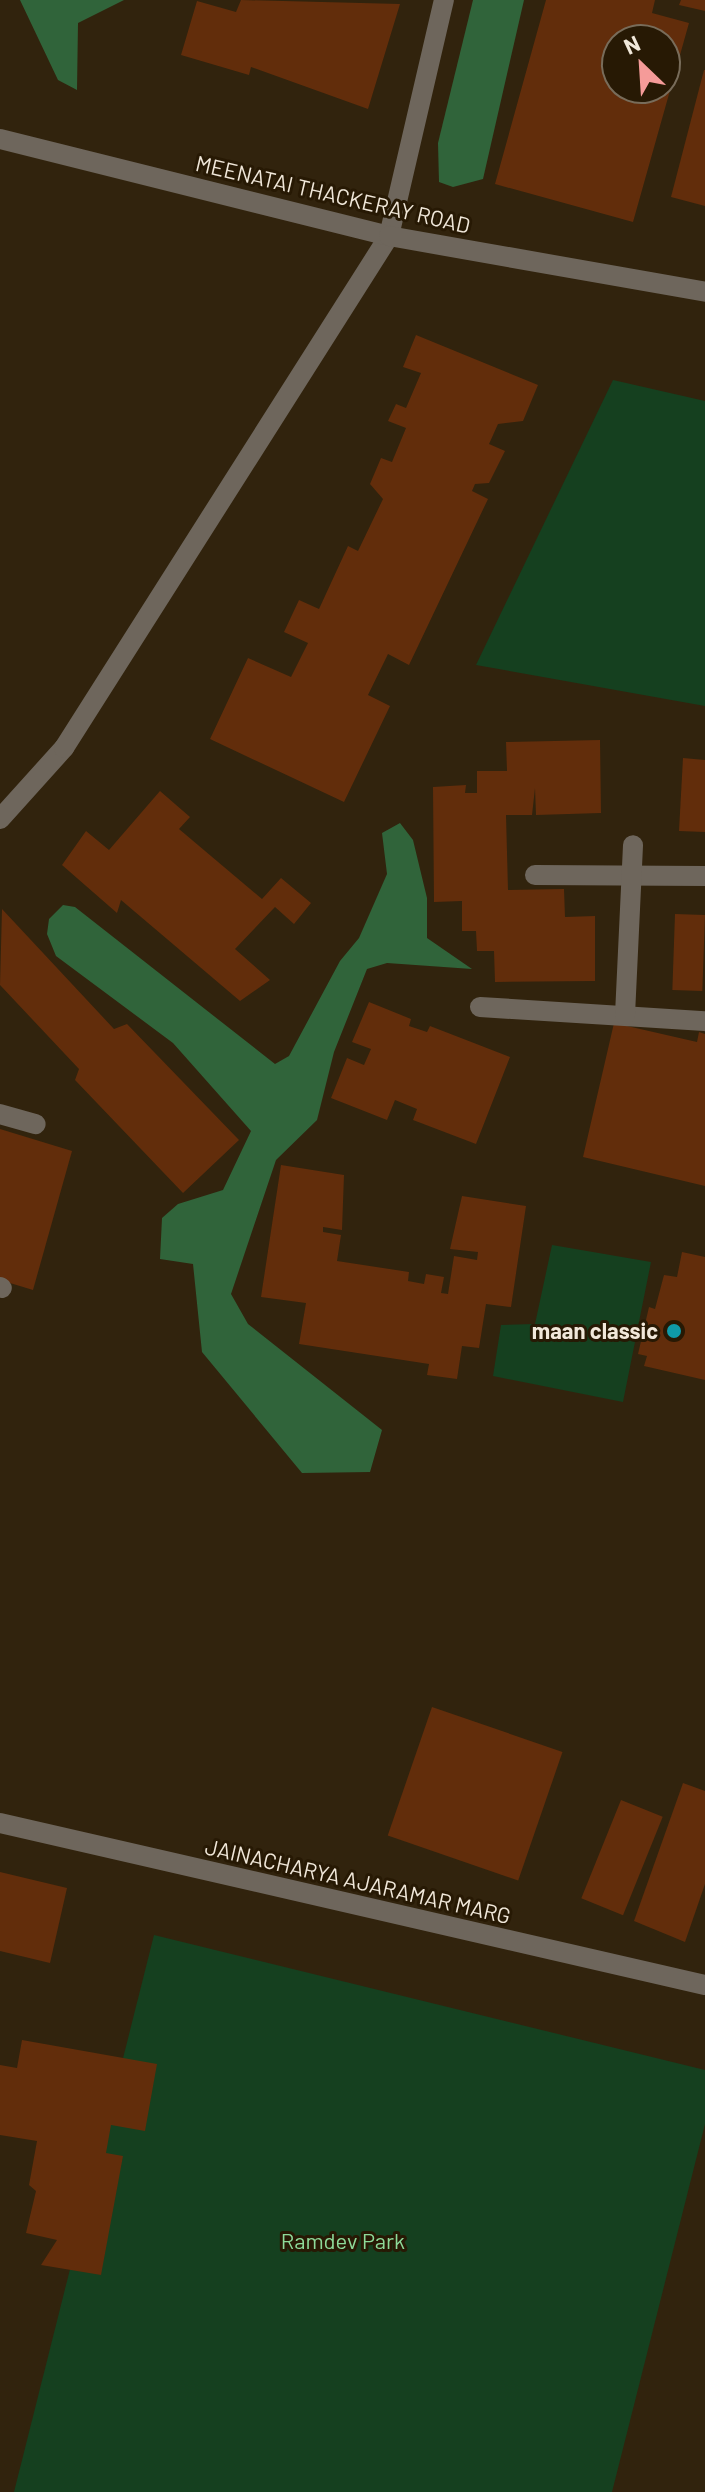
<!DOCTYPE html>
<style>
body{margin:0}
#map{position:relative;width:705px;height:2492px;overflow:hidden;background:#31230d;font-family:Barlow,sans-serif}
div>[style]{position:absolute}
.green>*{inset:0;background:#15401f}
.forest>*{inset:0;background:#30643a}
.building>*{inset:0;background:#622d0b;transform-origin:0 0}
.minor>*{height:20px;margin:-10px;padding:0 10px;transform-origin:10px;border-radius:10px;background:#6e665c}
.tertiary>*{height:20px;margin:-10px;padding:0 10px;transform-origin:10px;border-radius:10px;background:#6e665c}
.dots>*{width:22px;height:22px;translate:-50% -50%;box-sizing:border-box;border:4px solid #271904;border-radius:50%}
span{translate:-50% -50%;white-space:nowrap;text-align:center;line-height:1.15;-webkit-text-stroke:6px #271904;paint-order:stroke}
.street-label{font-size:22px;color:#f1e8da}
.poi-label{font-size:22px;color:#f1e8da;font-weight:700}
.right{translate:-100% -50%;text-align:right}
.park-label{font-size:22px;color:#8dda99}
.north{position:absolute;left:601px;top:24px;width:80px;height:80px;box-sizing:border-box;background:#271904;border:2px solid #786c5a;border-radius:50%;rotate:335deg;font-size:22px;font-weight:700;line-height:32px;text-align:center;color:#f1e8da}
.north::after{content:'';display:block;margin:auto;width:28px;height:36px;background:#f59b99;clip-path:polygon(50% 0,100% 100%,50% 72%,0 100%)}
</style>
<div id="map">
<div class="green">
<i style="clip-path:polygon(613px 380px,705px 401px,705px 706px,476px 665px)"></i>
<i style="clip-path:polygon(552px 1245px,651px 1262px,623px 1402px,493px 1376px,501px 1325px,535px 1324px)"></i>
<i style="clip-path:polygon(154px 1935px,705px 2070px,705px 2124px,612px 2492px,14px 2492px)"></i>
</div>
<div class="forest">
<i style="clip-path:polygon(20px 0,124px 0,78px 23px,77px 90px,58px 80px)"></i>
<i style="clip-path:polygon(473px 0,524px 0,483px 179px,453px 187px,439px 182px,438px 143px)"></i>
<i style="clip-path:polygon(400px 823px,413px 840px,427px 898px,427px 938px,472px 969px,387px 963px,367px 969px,334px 1052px,317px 1120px,276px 1160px,231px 1294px,248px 1324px,382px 1430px,370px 1472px,302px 1473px,202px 1352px,193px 1264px,160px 1259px,162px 1218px,178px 1204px,223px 1190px,251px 1131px,173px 1043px,56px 956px,47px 934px,49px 919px,63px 905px,75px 907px,275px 1064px,289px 1056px,340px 961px,359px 938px,387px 874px,382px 833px)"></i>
</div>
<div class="building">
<i style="clip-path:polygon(241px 0,400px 4px,368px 109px,251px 67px,249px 75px,181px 55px,197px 1px,236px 12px)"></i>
<i style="clip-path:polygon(evenodd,546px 0,655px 0,652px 13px,689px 23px,633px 222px,495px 184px,546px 0,617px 40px,665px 40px,665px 88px,617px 88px,617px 40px)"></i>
<i style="clip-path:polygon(681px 0,705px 0,705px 11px,679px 5px)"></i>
<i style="clip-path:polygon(704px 70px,705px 70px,705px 206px,671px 197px)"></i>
<i style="clip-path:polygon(416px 335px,538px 385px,523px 421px,498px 424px,489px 444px,505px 451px,489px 483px,475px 484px,472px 491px,488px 499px,409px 665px,388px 654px,368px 695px,390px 706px,344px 802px,210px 739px,248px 658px,291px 677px,308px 643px,284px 632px,299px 600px,319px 609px,348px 546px,358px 551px,383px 499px,370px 484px,381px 458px,392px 462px,406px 428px,388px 421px,396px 404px,406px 408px,421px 373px,403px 367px)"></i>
<i style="clip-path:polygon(600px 740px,601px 813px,536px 815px,535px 788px,532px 815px,506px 815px,508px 890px,564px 889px,565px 917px,595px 916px,595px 981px,495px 982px,494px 951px,477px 951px,476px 931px,462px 931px,462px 901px,434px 902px,433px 787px,466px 785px,465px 793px,477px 793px,477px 771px,507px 771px,506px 742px)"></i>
<i style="clip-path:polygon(683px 758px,705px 760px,705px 832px,679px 831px)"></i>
<i style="clip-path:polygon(160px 791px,190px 817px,179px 829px,262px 899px,281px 878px,311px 903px,294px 924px,275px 907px,235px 949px,270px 980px,240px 1001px,121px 900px,117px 913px,62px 865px,86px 831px,109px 850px)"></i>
<i style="clip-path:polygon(2px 909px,114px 1029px,127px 1024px,239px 1140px,183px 1193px,75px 1080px,79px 1069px,0 985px)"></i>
<i style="left:675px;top:914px;width:30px;height:76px;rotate:2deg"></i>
<i style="clip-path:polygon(369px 1002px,411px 1019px,409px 1026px,427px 1032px,430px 1026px,510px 1057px,476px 1144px,413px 1120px,417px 1109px,395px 1100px,387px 1120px,331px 1098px,347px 1058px,364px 1065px,371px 1049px,352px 1042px)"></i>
<i style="clip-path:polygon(614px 1023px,697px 1042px,699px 1032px,705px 1034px,705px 1186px,583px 1157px)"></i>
<i style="clip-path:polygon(0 1129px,72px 1151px,33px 1290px,0 1280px)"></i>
<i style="clip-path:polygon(281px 1165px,344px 1175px,342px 1230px,323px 1227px,323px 1232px,341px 1235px,337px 1261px,409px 1272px,408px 1281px,424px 1284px,426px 1274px,444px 1277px,441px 1293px,448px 1294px,454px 1256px,477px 1260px,478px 1252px,450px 1249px,462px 1196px,526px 1206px,511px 1307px,486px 1304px,479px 1348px,462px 1346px,457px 1379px,427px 1375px,429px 1364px,299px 1344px,306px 1303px,261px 1297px)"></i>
<i style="clip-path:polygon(682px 1252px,705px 1257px,705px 1380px,644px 1366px,647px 1356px,638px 1354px,649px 1307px,655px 1309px,664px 1275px,677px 1277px)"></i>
<i style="left:432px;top:1707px;width:138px;height:136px;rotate:19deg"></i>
<i style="clip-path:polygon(683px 1783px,705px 1791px,705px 1884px,685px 1942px,634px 1921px)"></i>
<i style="left:621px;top:1800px;width:45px;height:106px;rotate:22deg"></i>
<i style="clip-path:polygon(0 1872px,67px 1888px,50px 1963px,0 1951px)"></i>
<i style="clip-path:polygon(22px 2040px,157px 2064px,145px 2131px,111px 2125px,106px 2153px,123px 2156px,101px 2275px,41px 2265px,57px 2240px,26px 2233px,36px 2191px,29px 2185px,37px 2141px,0 2135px,0 2065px,17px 2068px)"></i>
</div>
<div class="minor">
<i style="left:0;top:819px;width:96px;rotate:-48deg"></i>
<i style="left:64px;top:748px;width:606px;rotate:-57.59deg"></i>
<i style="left:389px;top:236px;width:242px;rotate:-76.9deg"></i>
<i style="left:535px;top:875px;width:170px;rotate:0.3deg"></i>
<i style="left:480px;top:1007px;width:225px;rotate:3.6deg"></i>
<i style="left:625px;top:1015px;width:170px;rotate:-87.3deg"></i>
<i style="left:0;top:1114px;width:37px;rotate:16deg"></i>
<i style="left:0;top:1287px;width:2px;rotate:27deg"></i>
<i style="left:0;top:1823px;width:723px;rotate:12.94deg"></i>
</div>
<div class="tertiary">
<i style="left:0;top:139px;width:401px;rotate:14deg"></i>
<i style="left:389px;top:236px;width:321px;rotate:10deg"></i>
</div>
<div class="dots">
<i style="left:674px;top:1331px;background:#0f9aa8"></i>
</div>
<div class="street-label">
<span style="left:333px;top:194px;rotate:13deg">MEENATAI THACKERAY ROAD</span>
<span style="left:358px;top:1881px;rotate:13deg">JAINACHARYA AJARAMAR MARG</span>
</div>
<div class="poi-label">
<span class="right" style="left:658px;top:1331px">maan classic</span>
</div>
<div class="park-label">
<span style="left:343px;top:2241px">Ramdev Park</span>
</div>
<div class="north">N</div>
</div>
